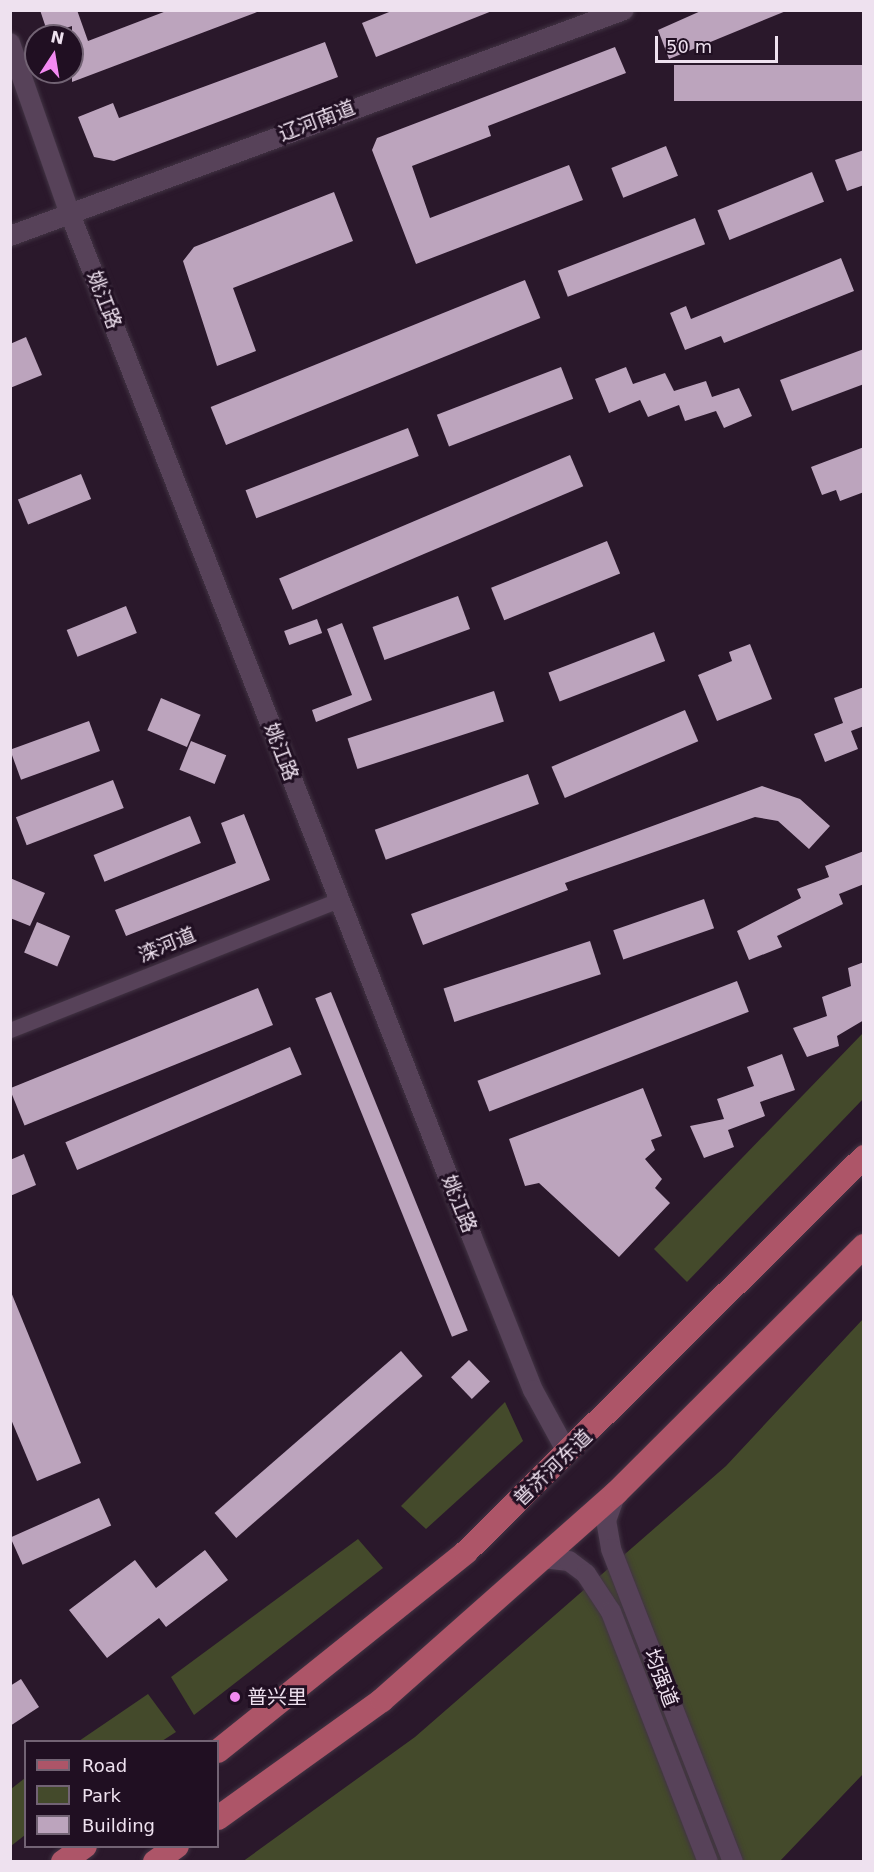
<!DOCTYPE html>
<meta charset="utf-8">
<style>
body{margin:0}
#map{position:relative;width:874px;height:1872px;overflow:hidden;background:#2a182b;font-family:"DejaVu Sans","Noto Sans SC",sans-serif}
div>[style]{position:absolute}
.green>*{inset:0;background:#444a2b}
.building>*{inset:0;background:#bca4bd;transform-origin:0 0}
.roads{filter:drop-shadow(0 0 2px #423444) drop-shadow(0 0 2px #423444)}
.minor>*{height:15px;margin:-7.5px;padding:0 7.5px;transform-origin:7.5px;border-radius:7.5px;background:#574259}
.tertiary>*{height:20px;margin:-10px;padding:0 10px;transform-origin:10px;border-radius:10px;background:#574259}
.primary>*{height:24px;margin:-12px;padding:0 12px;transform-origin:12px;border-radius:12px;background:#ad5568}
.dots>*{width:16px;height:16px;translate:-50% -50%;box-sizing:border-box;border:3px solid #200f22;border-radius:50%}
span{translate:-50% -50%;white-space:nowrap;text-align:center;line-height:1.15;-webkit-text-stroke:6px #200f22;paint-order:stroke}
.street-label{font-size:20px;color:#eee1ef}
.poi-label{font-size:20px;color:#eee1ef}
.left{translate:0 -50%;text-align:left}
.frame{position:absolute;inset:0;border:12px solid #eee1ef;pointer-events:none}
.legend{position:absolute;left:24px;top:1740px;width:195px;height:108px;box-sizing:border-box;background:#200f22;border:2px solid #726374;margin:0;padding:8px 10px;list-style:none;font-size:18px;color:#eee1ef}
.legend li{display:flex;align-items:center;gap:12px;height:30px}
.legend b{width:30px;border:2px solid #726374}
.north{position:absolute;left:24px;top:24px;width:60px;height:60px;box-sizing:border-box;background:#200f22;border:2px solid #726374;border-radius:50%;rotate:12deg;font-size:16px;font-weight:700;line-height:24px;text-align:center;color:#eee1ef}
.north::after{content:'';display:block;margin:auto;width:21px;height:27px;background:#f38af2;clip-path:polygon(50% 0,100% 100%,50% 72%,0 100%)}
.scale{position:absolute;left:655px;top:36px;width:123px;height:27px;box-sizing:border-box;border:3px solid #eee1ef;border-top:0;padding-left:8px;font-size:18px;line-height:21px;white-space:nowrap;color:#eee1ef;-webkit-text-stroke:4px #200f22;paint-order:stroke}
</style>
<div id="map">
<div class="green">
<i style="clip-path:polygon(863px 1033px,863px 1099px,687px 1282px,654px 1249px)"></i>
<i style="clip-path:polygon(863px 1319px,863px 1774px,780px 1861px,242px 1862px,415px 1737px,726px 1466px)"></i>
<i style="clip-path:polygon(505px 1402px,523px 1441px,426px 1529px,401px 1506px)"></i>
<i style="clip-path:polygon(358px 1539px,383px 1568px,194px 1715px,171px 1677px)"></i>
<i style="clip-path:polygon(148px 1694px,176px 1732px,162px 1741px,79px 1741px)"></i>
<i style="clip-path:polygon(25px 1778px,25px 1835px,11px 1846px,11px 1789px)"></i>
</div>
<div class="building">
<i style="clip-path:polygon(40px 10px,77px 10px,88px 41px,169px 10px,257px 12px,72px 82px,72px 26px,48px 34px)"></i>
<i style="clip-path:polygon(394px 10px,492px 10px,492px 11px,376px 57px,362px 23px)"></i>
<i style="clip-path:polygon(703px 10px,786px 10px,786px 11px,669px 59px,658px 30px)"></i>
<i style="clip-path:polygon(325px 42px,338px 77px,114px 161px,94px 157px,78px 117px,113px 103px,119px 118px)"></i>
<i style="clip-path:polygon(615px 47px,626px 73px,488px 126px,491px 136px,412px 166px,430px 218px,569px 165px,583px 200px,416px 264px,372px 150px,377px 138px)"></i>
<i style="left:864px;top:65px;width:36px;height:190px;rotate:90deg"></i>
<i style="left:666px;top:146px;width:32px;height:59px;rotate:68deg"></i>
<i style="clip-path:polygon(864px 150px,864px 185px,847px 191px,835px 160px)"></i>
<i style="left:812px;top:172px;width:32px;height:102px;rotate:68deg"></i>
<i style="clip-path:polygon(334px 192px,353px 241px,233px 288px,256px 351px,217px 366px,183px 261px,194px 247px)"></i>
<i style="left:695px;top:218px;width:28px;height:147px;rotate:69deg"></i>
<i style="clip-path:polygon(841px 258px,854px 291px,724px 343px,721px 336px,685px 350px,670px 313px,686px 306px,691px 319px)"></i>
<i style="left:525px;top:280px;width:41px;height:339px;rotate:68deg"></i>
<i style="clip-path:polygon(26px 337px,42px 375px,10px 388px,10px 344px)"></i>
<i style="clip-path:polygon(864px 349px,864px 384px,792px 411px,780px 380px)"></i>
<i style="left:561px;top:367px;width:34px;height:133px;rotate:69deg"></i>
<i style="clip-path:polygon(626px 367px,633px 384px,665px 373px,674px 391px,706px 381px,712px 397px,739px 388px,752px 416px,724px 428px,716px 411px,685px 421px,679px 405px,648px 417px,640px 400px,609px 413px,595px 379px)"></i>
<i style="left:408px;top:428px;width:30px;height:174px;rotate:69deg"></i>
<i style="clip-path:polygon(864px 447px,864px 492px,840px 501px,836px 490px,822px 495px,811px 467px)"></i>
<i style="left:570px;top:455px;width:34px;height:316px;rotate:67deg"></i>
<i style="left:81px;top:474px;width:27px;height:68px;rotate:68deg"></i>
<i style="left:607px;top:541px;width:35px;height:125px;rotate:68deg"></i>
<i style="left:458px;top:596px;width:35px;height:91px;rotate:70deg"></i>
<i style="left:126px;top:606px;width:29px;height:64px;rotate:68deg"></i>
<i style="left:317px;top:619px;width:15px;height:35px;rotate:70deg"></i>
<i style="clip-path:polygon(342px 623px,372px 700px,316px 722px,312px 710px,352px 695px,327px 629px)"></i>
<i style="left:654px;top:632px;width:31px;height:113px;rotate:69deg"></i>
<i style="clip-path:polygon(750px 644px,772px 699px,717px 721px,698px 675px,732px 661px,729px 652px)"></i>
<i style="clip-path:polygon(864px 687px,864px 726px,851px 731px,858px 749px,825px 762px,814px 734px,843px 723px,834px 698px)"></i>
<i style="left:494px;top:691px;width:32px;height:154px;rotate:72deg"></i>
<i style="left:161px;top:698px;width:43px;height:35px;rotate:23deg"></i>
<i style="left:685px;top:710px;width:34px;height:145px;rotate:67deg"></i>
<i style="left:89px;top:721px;width:32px;height:84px;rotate:70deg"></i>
<i style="left:191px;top:741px;width:38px;height:31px;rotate:22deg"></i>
<i style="left:528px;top:774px;width:32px;height:163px;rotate:70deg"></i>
<i style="left:113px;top:780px;width:30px;height:104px;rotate:69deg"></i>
<i style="clip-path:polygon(762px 786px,800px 799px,830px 826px,809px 849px,778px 821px,755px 817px,565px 883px,568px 890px,423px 945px,411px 914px)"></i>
<i style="clip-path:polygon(244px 814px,270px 880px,126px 936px,115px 910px,236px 863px,221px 823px)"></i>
<i style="left:190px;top:816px;width:29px;height:104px;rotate:68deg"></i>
<i style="clip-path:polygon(864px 851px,864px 884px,839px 894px,843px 904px,777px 936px,782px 947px,749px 960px,737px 931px,801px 898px,797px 889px,829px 877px,825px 866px)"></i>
<i style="clip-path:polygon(10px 878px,45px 893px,30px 926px,10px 918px)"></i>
<i style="left:704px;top:899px;width:31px;height:96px;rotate:71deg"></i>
<i style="left:37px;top:922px;width:36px;height:33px;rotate:23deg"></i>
<i style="left:590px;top:941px;width:35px;height:154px;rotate:72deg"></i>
<i style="clip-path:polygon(864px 962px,864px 1020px,837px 1036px,839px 1046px,807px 1057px,793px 1028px,827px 1016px,822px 997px,851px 986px,848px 968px)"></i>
<i style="left:737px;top:981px;width:33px;height:278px;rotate:69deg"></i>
<i style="left:258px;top:988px;width:40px;height:268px;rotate:68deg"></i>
<i style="left:331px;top:992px;width:365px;height:17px;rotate:68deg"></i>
<i style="left:290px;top:1047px;width:30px;height:244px;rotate:67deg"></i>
<i style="clip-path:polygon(782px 1054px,795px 1090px,760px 1102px,765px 1116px,728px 1130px,734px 1147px,704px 1158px,690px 1126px,724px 1119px,717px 1099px,754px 1086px,747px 1067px)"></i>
<i style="clip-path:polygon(643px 1088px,662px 1136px,651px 1140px,655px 1150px,645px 1159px,662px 1179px,655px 1188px,670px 1203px,619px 1257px,539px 1183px,525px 1186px,509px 1139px)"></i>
<i style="clip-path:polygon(24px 1154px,36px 1185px,10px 1196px,10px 1160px)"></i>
<i style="clip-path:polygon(11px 1292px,81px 1463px,37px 1481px,10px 1417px)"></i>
<i style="left:401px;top:1351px;width:33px;height:247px;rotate:49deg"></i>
<i style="left:469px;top:1360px;width:30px;height:25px;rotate:46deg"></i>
<i style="left:99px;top:1498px;width:30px;height:97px;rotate:66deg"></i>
<i style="clip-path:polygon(205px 1550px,228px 1580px,166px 1627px,159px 1618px,107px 1658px,69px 1610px,135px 1560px,156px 1588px)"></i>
<i style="clip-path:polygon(21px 1679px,39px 1707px,10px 1726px,10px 1686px)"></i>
</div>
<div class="roads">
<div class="minor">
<i style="left:10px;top:1030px;width:354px;rotate:-21.6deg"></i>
</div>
<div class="tertiary">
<i style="left:10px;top:43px;width:181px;rotate:70.7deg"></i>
<i style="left:70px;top:214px;width:1099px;rotate:68.55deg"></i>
<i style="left:472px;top:1237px;width:165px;rotate:68.3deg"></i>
<i style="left:533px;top:1390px;width:73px;rotate:61.3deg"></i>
<i style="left:10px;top:236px;width:654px;rotate:-20.21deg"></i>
<i style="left:616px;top:1493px;width:29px;rotate:110deg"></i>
<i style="left:606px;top:1520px;width:29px;rotate:80deg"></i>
<i style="left:611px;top:1549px;width:336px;rotate:68.7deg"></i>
<i style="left:543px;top:1558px;width:26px;rotate:7deg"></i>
<i style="left:569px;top:1561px;width:21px;rotate:37deg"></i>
<i style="left:586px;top:1574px;width:45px;rotate:56.7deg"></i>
<i style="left:611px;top:1612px;width:268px;rotate:68.8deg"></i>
</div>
<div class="primary">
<i style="left:218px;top:1751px;width:318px;rotate:-38.7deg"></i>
<i style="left:466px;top:1552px;width:561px;rotate:-44.78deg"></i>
<i style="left:218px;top:1818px;width:202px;rotate:-35.7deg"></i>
<i style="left:382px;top:1700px;width:312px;rotate:-41.5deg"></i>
<i style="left:616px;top:1493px;width:350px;rotate:-44.9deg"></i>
<i style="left:63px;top:1862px;width:27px;rotate:-36deg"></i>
<i style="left:155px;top:1862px;width:27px;rotate:-36deg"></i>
</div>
</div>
<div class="dots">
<i style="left:235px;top:1697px;background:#f38af2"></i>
</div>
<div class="street-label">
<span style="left:317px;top:121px;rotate:-21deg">辽河南道</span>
<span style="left:104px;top:300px;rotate:69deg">姚江路</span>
<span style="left:281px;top:752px;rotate:69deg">姚江路</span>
<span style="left:167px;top:945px;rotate:-22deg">滦河道</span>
<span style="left:459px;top:1204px;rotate:68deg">姚江路</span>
<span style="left:553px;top:1468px;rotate:-44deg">普济河东道</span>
<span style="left:661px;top:1678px;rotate:69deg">均强道</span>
</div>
<div class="poi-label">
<span class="left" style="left:247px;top:1697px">普兴里</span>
</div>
<div class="frame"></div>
<ul class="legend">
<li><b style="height:8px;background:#ad5568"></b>Road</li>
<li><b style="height:16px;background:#444a2b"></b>Park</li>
<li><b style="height:16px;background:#bca4bd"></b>Building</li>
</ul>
<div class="north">N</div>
<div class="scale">50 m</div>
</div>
